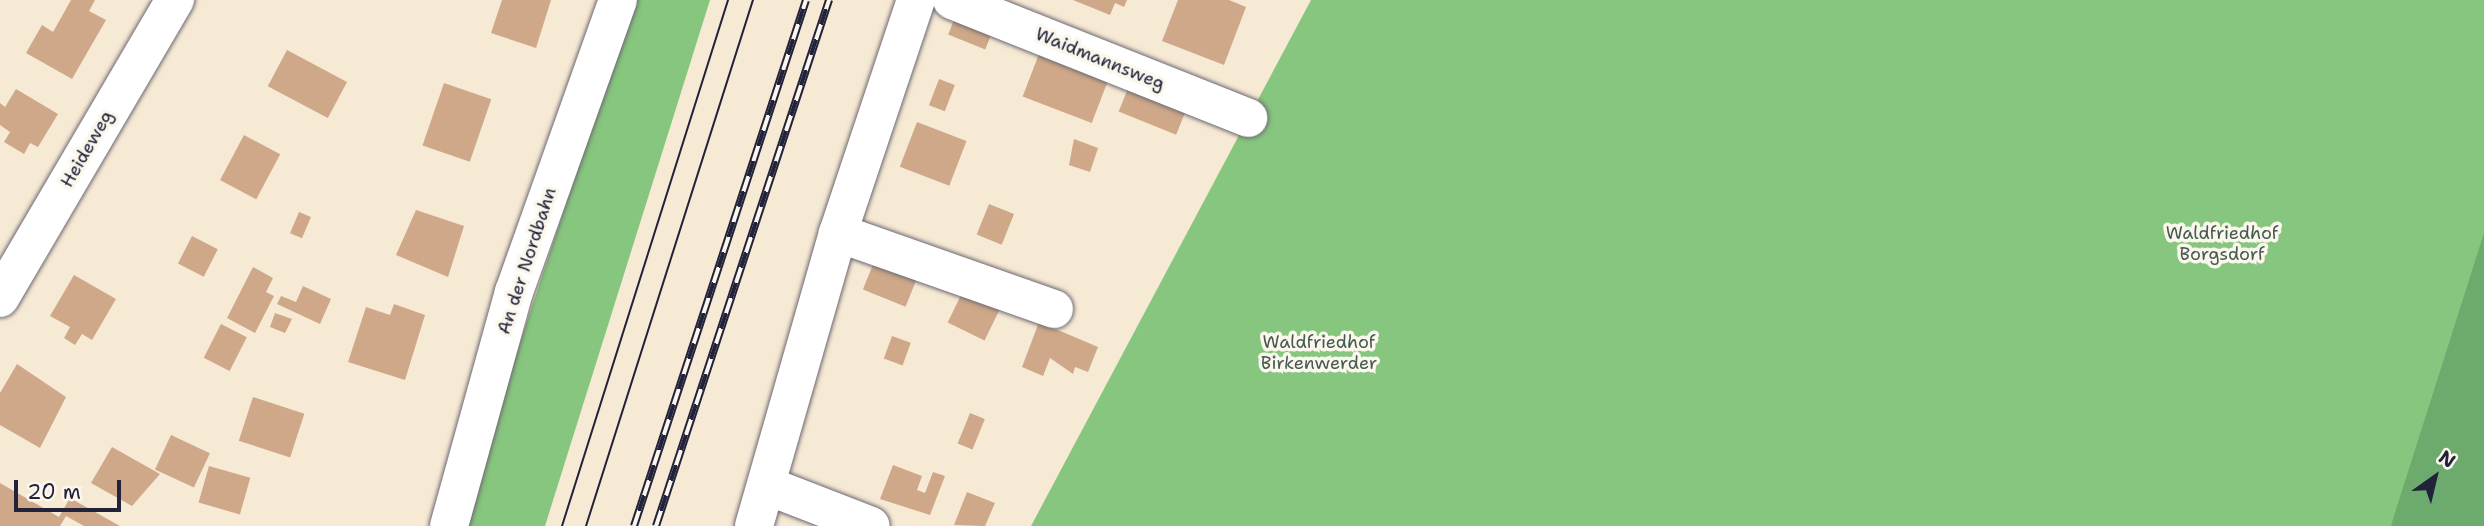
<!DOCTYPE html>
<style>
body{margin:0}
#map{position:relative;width:2484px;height:526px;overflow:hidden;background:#f7ead5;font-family:"Shantell Sans",sans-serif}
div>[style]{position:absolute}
.green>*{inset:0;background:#86c67e}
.forest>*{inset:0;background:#6cab6d}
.building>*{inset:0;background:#cea888;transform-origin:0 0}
.roads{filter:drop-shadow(0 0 2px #6d6871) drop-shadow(0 0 2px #6d6871)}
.minor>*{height:38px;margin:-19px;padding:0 19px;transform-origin:19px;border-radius:19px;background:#fff}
.tram>*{height:2px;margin:-1px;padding:0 1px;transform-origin:1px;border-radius:1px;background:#22223b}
.rail>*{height:8px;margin-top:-4px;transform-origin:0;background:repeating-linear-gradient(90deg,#fbf7ec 0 16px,#22223b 0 32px);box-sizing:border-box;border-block:2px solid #22223b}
span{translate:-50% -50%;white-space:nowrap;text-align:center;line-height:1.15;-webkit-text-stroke:7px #fbf7ec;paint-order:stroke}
.street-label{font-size:18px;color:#22223b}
.park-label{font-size:18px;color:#455b52}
.north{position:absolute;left:2400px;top:442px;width:70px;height:70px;-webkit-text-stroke:5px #fbf7ec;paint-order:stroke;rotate:34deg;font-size:19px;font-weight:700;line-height:28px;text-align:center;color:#22223b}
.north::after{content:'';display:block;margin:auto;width:24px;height:32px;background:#22223b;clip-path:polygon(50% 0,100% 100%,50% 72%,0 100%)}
.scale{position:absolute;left:14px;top:480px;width:107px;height:32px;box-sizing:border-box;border:4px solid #22223b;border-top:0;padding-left:9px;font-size:21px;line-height:24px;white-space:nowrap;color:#22223b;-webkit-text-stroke:5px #fbf7ec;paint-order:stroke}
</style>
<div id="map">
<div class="green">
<i style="clip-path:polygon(634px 0,710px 0,545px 526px,459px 526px)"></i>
<i style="clip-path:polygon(1311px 0,2484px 0,2484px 238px,2394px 526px,1031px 526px)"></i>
</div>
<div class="forest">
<i style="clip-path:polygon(2484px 233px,2484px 526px,2391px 526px,2393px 519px)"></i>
</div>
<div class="building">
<i style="clip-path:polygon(71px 0,95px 0,89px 11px,106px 20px,72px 79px,26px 53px,42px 25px,53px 32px)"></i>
<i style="clip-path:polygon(502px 0,551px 0,536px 48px,491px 33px)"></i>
<i style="clip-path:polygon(1073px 0,1127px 0,1124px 7px,1115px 3px,1110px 15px)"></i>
<i style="clip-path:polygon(1178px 0,1229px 0,1246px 7px,1224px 65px,1162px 41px)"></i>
<i style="left:956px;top:15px;width:40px;height:21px;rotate:22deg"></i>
<i style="left:1042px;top:46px;width:74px;height:54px;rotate:21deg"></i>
<i style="left:287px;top:50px;width:68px;height:41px;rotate:28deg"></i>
<i style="left:939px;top:79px;width:17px;height:28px;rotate:21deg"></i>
<i style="left:1131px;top:81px;width:62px;height:33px;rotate:22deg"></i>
<i style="left:444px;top:83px;width:50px;height:66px;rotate:19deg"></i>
<i style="clip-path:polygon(16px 89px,58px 114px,38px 147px,30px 143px,24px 154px,4px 142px,10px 132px,0 125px,0 103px,5px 107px)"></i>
<i style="left:917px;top:122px;width:53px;height:48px;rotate:21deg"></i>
<i style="left:244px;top:135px;width:41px;height:51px;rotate:28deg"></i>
<i style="clip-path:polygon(1074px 139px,1098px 148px,1090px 172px,1069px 165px)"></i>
<i style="left:989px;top:204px;width:27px;height:33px;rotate:22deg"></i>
<i style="clip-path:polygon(416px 210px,464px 226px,448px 277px,396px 255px)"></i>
<i style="left:299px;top:212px;width:13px;height:23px;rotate:23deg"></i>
<i style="left:192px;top:236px;width:29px;height:31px;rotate:27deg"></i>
<i style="left:876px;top:257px;width:46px;height:35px;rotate:22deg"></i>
<i style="clip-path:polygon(253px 267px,273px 278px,266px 292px,274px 296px,255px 333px,227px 318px)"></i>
<i style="clip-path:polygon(74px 275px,116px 299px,92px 340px,82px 334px,75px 345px,64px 338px,70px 327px,50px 316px)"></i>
<i style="clip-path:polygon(303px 286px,331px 299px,320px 324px,277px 304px,281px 296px,296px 302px)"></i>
<i style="left:963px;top:291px;width:41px;height:35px;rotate:26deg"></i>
<i style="clip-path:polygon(394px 304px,425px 315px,405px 380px,348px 362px,366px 307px,390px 315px)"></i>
<i style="clip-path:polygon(275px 313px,292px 319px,285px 333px,270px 327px)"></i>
<i style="clip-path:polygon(1039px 322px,1098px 347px,1088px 372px,1075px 367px,1073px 374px,1050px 358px,1043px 376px,1022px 367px)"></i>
<i style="left:221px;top:324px;width:29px;height:38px;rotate:27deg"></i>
<i style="left:892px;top:336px;width:20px;height:24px;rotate:20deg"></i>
<i style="clip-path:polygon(17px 364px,66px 397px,40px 448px,0 425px,0 393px)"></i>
<i style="left:253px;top:397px;width:54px;height:46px;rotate:18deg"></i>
<i style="left:970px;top:413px;width:16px;height:33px;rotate:22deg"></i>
<i style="left:171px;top:435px;width:43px;height:38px;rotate:25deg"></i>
<i style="clip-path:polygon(112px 447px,160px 474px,132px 506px,91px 483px)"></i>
<i style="clip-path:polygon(893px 465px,922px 476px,917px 490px,925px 493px,933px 472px,945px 476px,930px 515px,880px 499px)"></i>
<i style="left:209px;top:466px;width:43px;height:38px;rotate:16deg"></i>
<i style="clip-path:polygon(0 483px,59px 517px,70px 498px,120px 526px,84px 526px,66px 516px,60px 526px,0 526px)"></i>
<i style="clip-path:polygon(967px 492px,995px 503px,985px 526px,954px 525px)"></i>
</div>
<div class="roads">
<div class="minor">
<i style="left:952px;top:0;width:319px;rotate:21.7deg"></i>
<i style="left:838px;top:233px;width:229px;rotate:19.4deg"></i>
<i style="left:0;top:298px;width:346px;rotate:-59.6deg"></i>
<i style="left:768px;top:486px;width:110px;rotate:21.2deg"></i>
<i style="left:449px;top:526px;width:243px;rotate:-74.5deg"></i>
<i style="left:514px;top:292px;width:310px;rotate:-70.4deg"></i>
<i style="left:754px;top:526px;width:305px;rotate:-74deg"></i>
<i style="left:838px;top:233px;width:246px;rotate:-71.5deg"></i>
</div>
</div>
<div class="tram">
<i style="left:562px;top:526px;width:552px;rotate:-72.48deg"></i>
<i style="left:586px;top:526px;width:552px;rotate:-72.39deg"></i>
</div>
<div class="rail">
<i style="left:634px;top:526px;width:553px;rotate:-71.89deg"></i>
<i style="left:656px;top:526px;width:554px;rotate:-71.79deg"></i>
</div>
<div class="street-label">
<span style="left:1100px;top:59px;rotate:22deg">Waidmannsweg</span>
<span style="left:87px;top:149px;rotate:-60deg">Heideweg</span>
<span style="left:527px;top:261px;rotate:-72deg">An der Nordbahn</span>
</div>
<div class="park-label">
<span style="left:2222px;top:244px">Waldfriedhof<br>Borgsdorf</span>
<span style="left:1319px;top:353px">Waldfriedhof<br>Birkenwerder</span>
</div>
<div class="north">N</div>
<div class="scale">20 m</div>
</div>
